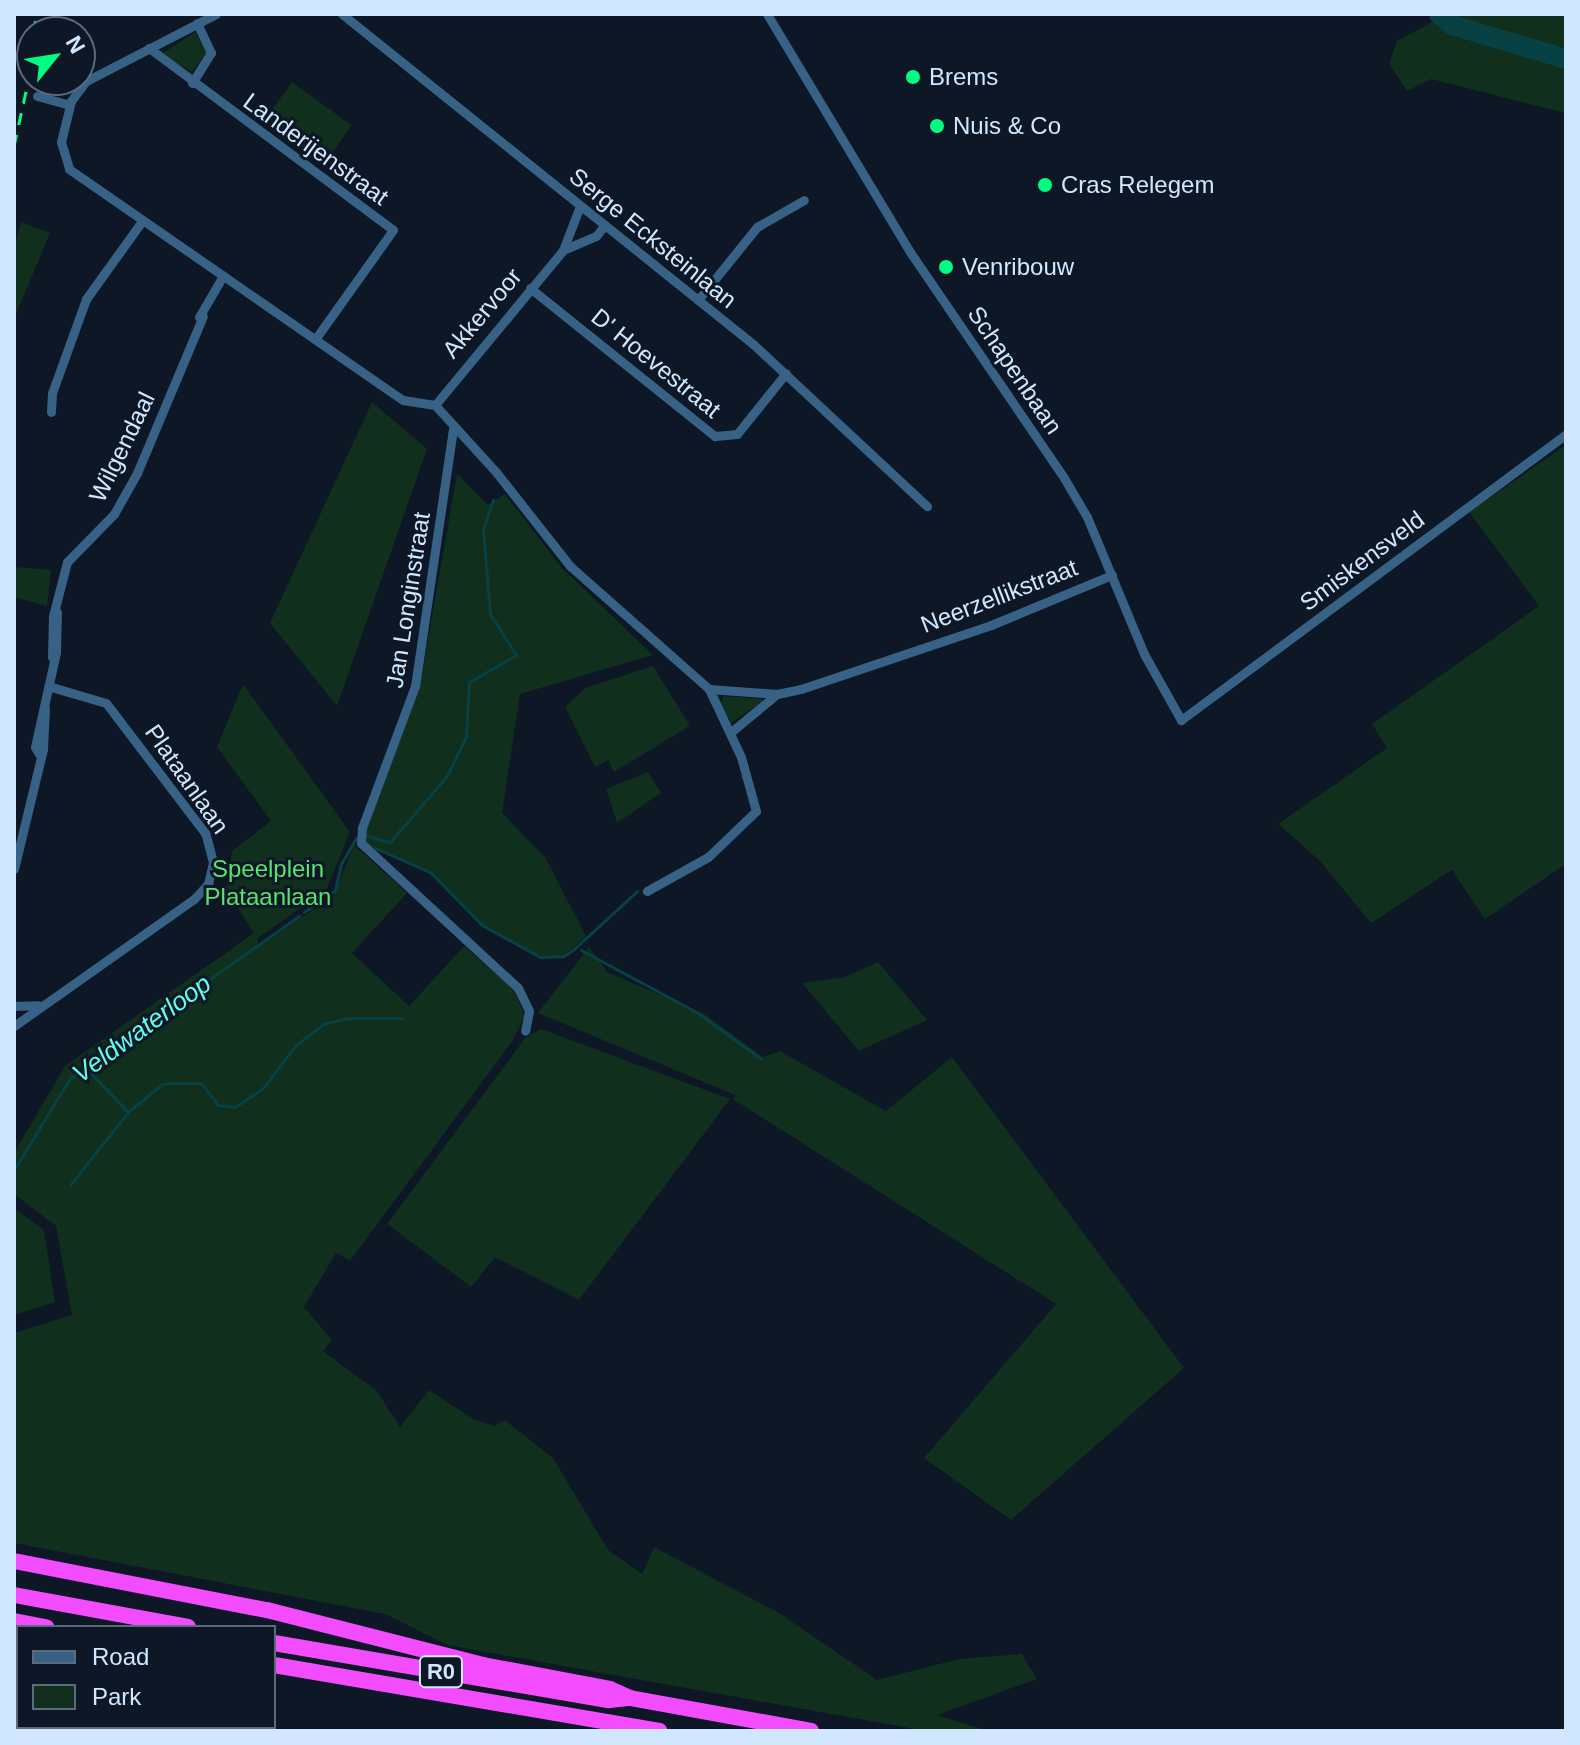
<!DOCTYPE html>
<style>
body{margin:0}
#map{position:relative;width:1580px;height:1745px;overflow:hidden;background:#0d1725;font-family:Helvetica,sans-serif}
div>[style]{position:absolute}
.green>*{inset:0;background:#102f1c;transform-origin:0 0}
.stream>*{height:3px;margin:-1.5px;padding:0 1.5px;transform-origin:1.5px;border-radius:1.5px;background:#084144}
.river>*{height:20px;margin:-10px;padding:0 10px;transform-origin:10px;border-radius:10px;background:#084144}
.street>*{height:9px;margin:-4.5px;padding:0 4.5px;transform-origin:4.5px;border-radius:4.5px;background:#376286}
.highway>*{height:16px;margin:-8px;padding:0 8px;transform-origin:8px;border-radius:8px;background:#f34cff}
.rail>*{height:3px;margin-top:-1.5px;transform-origin:0;background:repeating-linear-gradient(90deg,#00fc82 0 12px,transparent 0 22px)}
.dots>*{width:22px;height:22px;translate:-50% -50%;box-sizing:border-box;border:4px solid #0d1725;border-radius:50%}
span{translate:-50% -50%;white-space:nowrap;text-align:center;line-height:1.15;-webkit-text-stroke:6px #0d1725;paint-order:stroke}
.shield-label span{padding:2px 6px;background:#0d1725;border:2px solid;border-radius:6px;-webkit-text-stroke-width:0}
.shield-label{font-size:22px;color:#d1e7ff;font-weight:700}
.poi-label{font-size:24px;color:#d1e7ff}
.left{translate:0 -50%;text-align:left}
.street-label{font-size:24px;color:#d1e7ff}
.park-label{font-size:24px;color:#58e46f}
.water-label{font-size:26px;color:#5fffeb;font-style:italic}
.frame{position:absolute;inset:0;border:16px solid #d1e7ff;pointer-events:none}
.legend{position:absolute;left:16px;top:1625px;width:260px;height:104px;box-sizing:border-box;background:#0d1725;border:2px solid #5b6a7c;margin:0;padding:10px 14px;list-style:none;font-size:24px;color:#d1e7ff}
.legend li{display:flex;align-items:center;gap:16px;height:40px}
.legend b{width:40px;border:2px solid #5b6a7c}
.north{position:absolute;left:16px;top:16px;width:80px;height:80px;box-sizing:border-box;background:#0d1725;border:2px solid #5b6a7c;border-radius:50%;rotate:60deg;font-size:22px;font-weight:700;line-height:32px;text-align:center;color:#d1e7ff}
.north::after{content:'';display:block;margin:auto;width:28px;height:36px;background:#00fc82;clip-path:polygon(50% 0,100% 100%,50% 72%,0 100%)}
</style>
<div id="map">
<div class="green">
<i style="clip-path:polygon(1447px 14px,1566px 14px,1566px 113px,1431px 79px,1407px 91px,1389px 64px,1397px 41px)"></i>
<i style="clip-path:polygon(195px 32px,206px 53px,192px 72px,160px 55px)"></i>
<i style="left:292px;top:82px;width:74px;height:50px;rotate:36deg"></i>
<i style="clip-path:polygon(21px 222px,50px 233px,14px 319px,14px 248px)"></i>
<i style="clip-path:polygon(372px 402px,427px 449px,337px 706px,270px 623px)"></i>
<i style="clip-path:polygon(1566px 445px,1566px 864px,1485px 919px,1452px 870px,1371px 923px,1320px 861px,1278px 824px,1387px 748px,1372px 724px,1539px 606px,1469px 512px)"></i>
<i style="clip-path:polygon(457px 474px,488px 505px,505px 494px,562px 568px,653px 655px,520px 694px,502px 813px,545px 857px,586px 936px,564px 956px,540px 957px,482px 925px,430px 872px,366px 845px,363px 838px,419px 690px)"></i>
<i style="clip-path:polygon(14px 567px,51px 570px,47px 606px,14px 597px)"></i>
<i style="clip-path:polygon(653px 666px,690px 726px,614px 772px,608px 760px,595px 767px,565px 707px,585px 688px)"></i>
<i style="clip-path:polygon(243px 684px,350px 832px,326px 890px,258px 938px,258px 946px,333px 897px,354px 845px,407px 893px,352px 953px,409px 1006px,464px 946px,514px 990px,525px 1016px,511px 1043px,350px 1261px,336px 1253px,304px 1307px,332px 1340px,323px 1351px,377px 1391px,400px 1427px,429px 1390px,475px 1420px,495px 1426px,505px 1420px,553px 1458px,608px 1550px,642px 1574px,654px 1547px,779px 1613px,877px 1680px,959px 1659px,1022px 1654px,1037px 1679px,937px 1715px,988px 1731px,926px 1731px,447px 1645px,385px 1614px,14px 1543px,14px 1333px,72px 1315px,56px 1226px,14px 1194px,14px 1153px,65px 1066px,254px 933px,226px 890px,232px 851px,271px 821px,217px 747px)"></i>
<i style="clip-path:polygon(724px 696px,762px 699px,763px 701px,731px 723px,720px 703px)"></i>
<i style="clip-path:polygon(648px 772px,661px 793px,617px 823px,606px 789px)"></i>
<i style="clip-path:polygon(589px 947px,607px 972px,703px 1013px,763px 1057px,780px 1051px,886px 1111px,952px 1057px,1184px 1368px,1011px 1520px,924px 1458px,1056px 1304px,733px 1099px,735px 1095px,538px 1013px)"></i>
<i style="clip-path:polygon(878px 962px,927px 1020px,859px 1051px,802px 983px,845px 977px)"></i>
<i style="clip-path:polygon(541px 1029px,730px 1099px,579px 1300px,495px 1257px,471px 1287px,387px 1224px,526px 1037px)"></i>
<i style="clip-path:polygon(14px 1208px,44px 1230px,55px 1302px,14px 1315px)"></i>
<i style="clip-path:polygon(14px 1680px,18px 1727px,128px 1727px,14px 1731px)"></i>
</div>
<div class="stream">
<i style="left:367px;top:836px;width:24px;rotate:15deg"></i>
<i style="left:390px;top:842px;width:87px;rotate:-49.2deg"></i>
<i style="left:447px;top:776px;width:44px;rotate:-64.6deg"></i>
<i style="left:466px;top:736px;width:54px;rotate:-86.8deg"></i>
<i style="left:469px;top:682px;width:54px;rotate:-29.9deg"></i>
<i style="left:516px;top:655px;width:49px;rotate:-122.4deg"></i>
<i style="left:490px;top:614px;width:85px;rotate:-94.7deg"></i>
<i style="left:483px;top:529px;width:31px;rotate:-71deg"></i>
<i style="left:375px;top:848px;width:60px;rotate:23.6deg"></i>
<i style="left:430px;top:872px;width:74px;rotate:45.5deg"></i>
<i style="left:482px;top:925px;width:66px;rotate:28.9deg"></i>
<i style="left:540px;top:957px;width:24px;rotate:-2deg"></i>
<i style="left:564px;top:956px;width:12px;rotate:-35deg"></i>
<i style="left:574px;top:949px;width:86px;rotate:-42.6deg"></i>
<i style="left:304px;top:912px;width:38px;rotate:-35deg"></i>
<i style="left:335px;top:890px;width:27px;rotate:-77deg"></i>
<i style="left:341px;top:864px;width:30px;rotate:-60deg"></i>
<i style="left:581px;top:950px;width:133px;rotate:28.3deg"></i>
<i style="left:698px;top:1013px;width:77px;rotate:36deg"></i>
<i style="left:85px;top:1067px;width:62px;rotate:46.3deg"></i>
<i style="left:128px;top:1112px;width:44px;rotate:-39.5deg"></i>
<i style="left:162px;top:1084px;width:10px;rotate:-6deg"></i>
<i style="left:172px;top:1083px;width:29px"></i>
<i style="left:201px;top:1083px;width:28px;rotate:52deg"></i>
<i style="left:218px;top:1105px;width:17px;rotate:7deg"></i>
<i style="left:235px;top:1107px;width:34px;rotate:-34deg"></i>
<i style="left:263px;top:1088px;width:53px;rotate:-52.7deg"></i>
<i style="left:295px;top:1046px;width:36px;rotate:-38deg"></i>
<i style="left:323px;top:1024px;width:25px;rotate:-14deg"></i>
<i style="left:347px;top:1018px;width:55px"></i>
<i style="left:14px;top:1170px;width:108px;rotate:-58.7deg"></i>
<i style="left:70px;top:1078px;width:281px;rotate:-35.3deg"></i>
<i style="left:70px;top:1185px;width:93px;rotate:-51.5deg"></i>
</div>
<div class="river">
<i style="left:1439px;top:14px;width:17px;rotate:40deg"></i>
<i style="left:1452px;top:25px;width:119px;rotate:16.6deg"></i>
</div>
<div class="street">
<i style="left:216px;top:14px;width:146px;rotate:152.7deg"></i>
<i style="left:86px;top:81px;width:25px;rotate:127deg"></i>
<i style="left:71px;top:101px;width:42px;rotate:103.7deg"></i>
<i style="left:61px;top:142px;width:28px;rotate:73deg"></i>
<i style="left:69px;top:169px;width:406px;rotate:34.7deg"></i>
<i style="left:403px;top:400px;width:32px;rotate:9deg"></i>
<i style="left:435px;top:405px;width:91px;rotate:47.7deg"></i>
<i style="left:496px;top:472px;width:120px;rotate:51.8deg"></i>
<i style="left:570px;top:566px;width:186px;rotate:41.5deg"></i>
<i style="left:709px;top:689px;width:75px;rotate:64.8deg"></i>
<i style="left:741px;top:757px;width:56px;rotate:74.5deg"></i>
<i style="left:756px;top:811px;width:66px;rotate:136.2deg"></i>
<i style="left:708px;top:857px;width:70px;rotate:150.9deg"></i>
<i style="left:342px;top:14px;width:527px;rotate:38.76deg"></i>
<i style="left:753px;top:344px;width:238px;rotate:43deg"></i>
<i style="left:767px;top:14px;width:278px;rotate:59deg"></i>
<i style="left:910px;top:252px;width:273px;rotate:55.7deg"></i>
<i style="left:1064px;top:478px;width:45px;rotate:59.5deg"></i>
<i style="left:1087px;top:517px;width:148px;rotate:67.4deg"></i>
<i style="left:1144px;top:654px;width:76px;rotate:60.7deg"></i>
<i style="left:1181px;top:720px;width:480px;rotate:-36.6deg"></i>
<i style="left:149px;top:48px;width:304px;rotate:36.7deg"></i>
<i style="left:393px;top:230px;width:133px;rotate:125.5deg"></i>
<i style="left:192px;top:83px;width:36px;rotate:-58deg"></i>
<i style="left:211px;top:53px;width:33px;rotate:-115deg"></i>
<i style="left:37px;top:96px;width:34px;rotate:15deg"></i>
<i style="left:563px;top:250px;width:36px;rotate:-23deg"></i>
<i style="left:596px;top:236px;width:13px;rotate:-51deg"></i>
<i style="left:530px;top:288px;width:237px;rotate:38.7deg"></i>
<i style="left:715px;top:436px;width:22px;rotate:-5deg"></i>
<i style="left:737px;top:434px;width:78px;rotate:-51.2deg"></i>
<i style="left:698px;top:300px;width:94px;rotate:-51.1deg"></i>
<i style="left:757px;top:227px;width:54px;rotate:-29.9deg"></i>
<i style="left:199px;top:317px;width:48px;rotate:-59.7deg"></i>
<i style="left:435px;top:405px;width:201px;rotate:-50.4deg"></i>
<i style="left:563px;top:250px;width:47px;rotate:-68.9deg"></i>
<i style="left:51px;top:412px;width:19px;rotate:-87deg"></i>
<i style="left:52px;top:393px;width:100px;rotate:-70.1deg"></i>
<i style="left:86px;top:299px;width:96px;rotate:-54.3deg"></i>
<i style="left:453px;top:429px;width:260px;rotate:98.4deg"></i>
<i style="left:415px;top:686px;width:152px;rotate:110.5deg"></i>
<i style="left:362px;top:828px;width:15px;rotate:94deg"></i>
<i style="left:361px;top:843px;width:214px;rotate:42.7deg"></i>
<i style="left:518px;top:988px;width:25px;rotate:64deg"></i>
<i style="left:529px;top:1011px;width:20px;rotate:101deg"></i>
<i style="left:52px;top:657px;width:41px;rotate:-88.6deg"></i>
<i style="left:53px;top:616px;width:56px;rotate:-75.5deg"></i>
<i style="left:67px;top:562px;width:67px;rotate:-45.6deg"></i>
<i style="left:114px;top:514px;width:47px;rotate:-60.7deg"></i>
<i style="left:137px;top:473px;width:170px;rotate:-67.2deg"></i>
<i style="left:709px;top:689px;width:68px;rotate:4.2deg"></i>
<i style="left:777px;top:694px;width:25px;rotate:-12deg"></i>
<i style="left:801px;top:689px;width:200px;rotate:-18.6deg"></i>
<i style="left:991px;top:625px;width:131px;rotate:-22.5deg"></i>
<i style="left:731px;top:732px;width:60px;rotate:-39.6deg"></i>
<i style="left:39px;top:754px;width:8px;rotate:-120deg"></i>
<i style="left:35px;top:747px;width:97px;rotate:-77.5deg"></i>
<i style="left:56px;top:652px;width:40px;rotate:-88.6deg"></i>
<i style="left:14px;top:869px;width:123px;rotate:-76.4deg"></i>
<i style="left:43px;top:749px;width:41px;rotate:-87.2deg"></i>
<i style="left:14px;top:1006px;width:24px;rotate:-2deg"></i>
<i style="left:14px;top:1026px;width:220px;rotate:-35.2deg"></i>
<i style="left:194px;top:899px;width:21px;rotate:-47deg"></i>
<i style="left:208px;top:884px;width:23px;rotate:-77deg"></i>
<i style="left:213px;top:862px;width:30px;rotate:-105deg"></i>
<i style="left:205px;top:833px;width:163px;rotate:-127.3deg"></i>
<i style="left:106px;top:703px;width:60px;rotate:-163.7deg"></i>
</div>
<div class="highway">
<i style="left:14px;top:1561px;width:258px;rotate:11deg"></i>
<i style="left:267px;top:1610px;width:223px;rotate:14.3deg"></i>
<i style="left:483px;top:1665px;width:129px;rotate:10.7deg"></i>
<i style="left:610px;top:1689px;width:22px;rotate:24deg"></i>
<i style="left:630px;top:1698px;width:184px;rotate:10.3deg"></i>
<i style="left:14px;top:1595px;width:177px;rotate:10.4deg"></i>
<i style="left:14px;top:1621px;width:33px;rotate:11deg"></i>
<i style="left:14px;top:1642px;width:4px"></i>
<i style="left:274px;top:1643px;width:340px;rotate:9.7deg"></i>
<i style="left:609px;top:1700px;width:19px;rotate:-6deg"></i>
<i style="left:274px;top:1665px;width:391px;rotate:9.7deg"></i>
</div>
<div class="rail">
<i style="left:33px;top:32px;width:18px;rotate:-77deg"></i>
<i style="left:23px;top:76px;width:41px;rotate:-77.3deg"></i>
<i style="left:14px;top:146px;width:84px;rotate:-77.6deg"></i>
</div>
<div class="dots">
<i style="left:913px;top:77px;background:#00fc82"></i>
<i style="left:937px;top:126px;background:#00fc82"></i>
<i style="left:1045px;top:185px;background:#00fc82"></i>
<i style="left:946px;top:267px;background:#00fc82"></i>
</div>
<div class="shield-label">
<span style="left:441px;top:1672px">R0</span>
</div>
<div class="poi-label">
<span class="left" style="left:929px;top:77px">Brems</span>
<span class="left" style="left:953px;top:126px">Nuis &amp; Co</span>
<span class="left" style="left:1061px;top:185px">Cras Relegem</span>
<span class="left" style="left:962px;top:267px">Venribouw</span>
</div>
<div class="street-label">
<span style="left:316px;top:149px;rotate:36deg">Landerijenstraat</span>
<span style="left:653px;top:238px;rotate:39deg">Serge Ecksteinlaan</span>
<span style="left:482px;top:313px;rotate:-50deg">Akkervoor</span>
<span style="left:656px;top:363px;rotate:39deg">D' Hoevestraat</span>
<span style="left:1015px;top:370px;rotate:56deg">Schapenbaan</span>
<span style="left:122px;top:447px;rotate:-64deg">Wilgendaal</span>
<span style="left:1362px;top:561px;rotate:-37deg">Smiskensveld</span>
<span style="left:999px;top:596px;rotate:-21deg">Neerzellikstraat</span>
<span style="left:408px;top:600px;rotate:-81deg">Jan Longinstraat</span>
<span style="left:187px;top:779px;rotate:55deg">Plataanlaan</span>
</div>
<div class="park-label">
<span style="left:268px;top:883px">Speelplein<br>Plataanlaan</span>
</div>
<div class="water-label">
<span style="left:142px;top:1029px;rotate:-36deg">Veldwaterloop</span>
</div>
<div class="frame"></div>
<ul class="legend">
<li><b style="height:10px;background:#376286"></b>Road</li>
<li><b style="height:22px;background:#102f1c"></b>Park</li>
</ul>
<div class="north">N</div>
</div>
